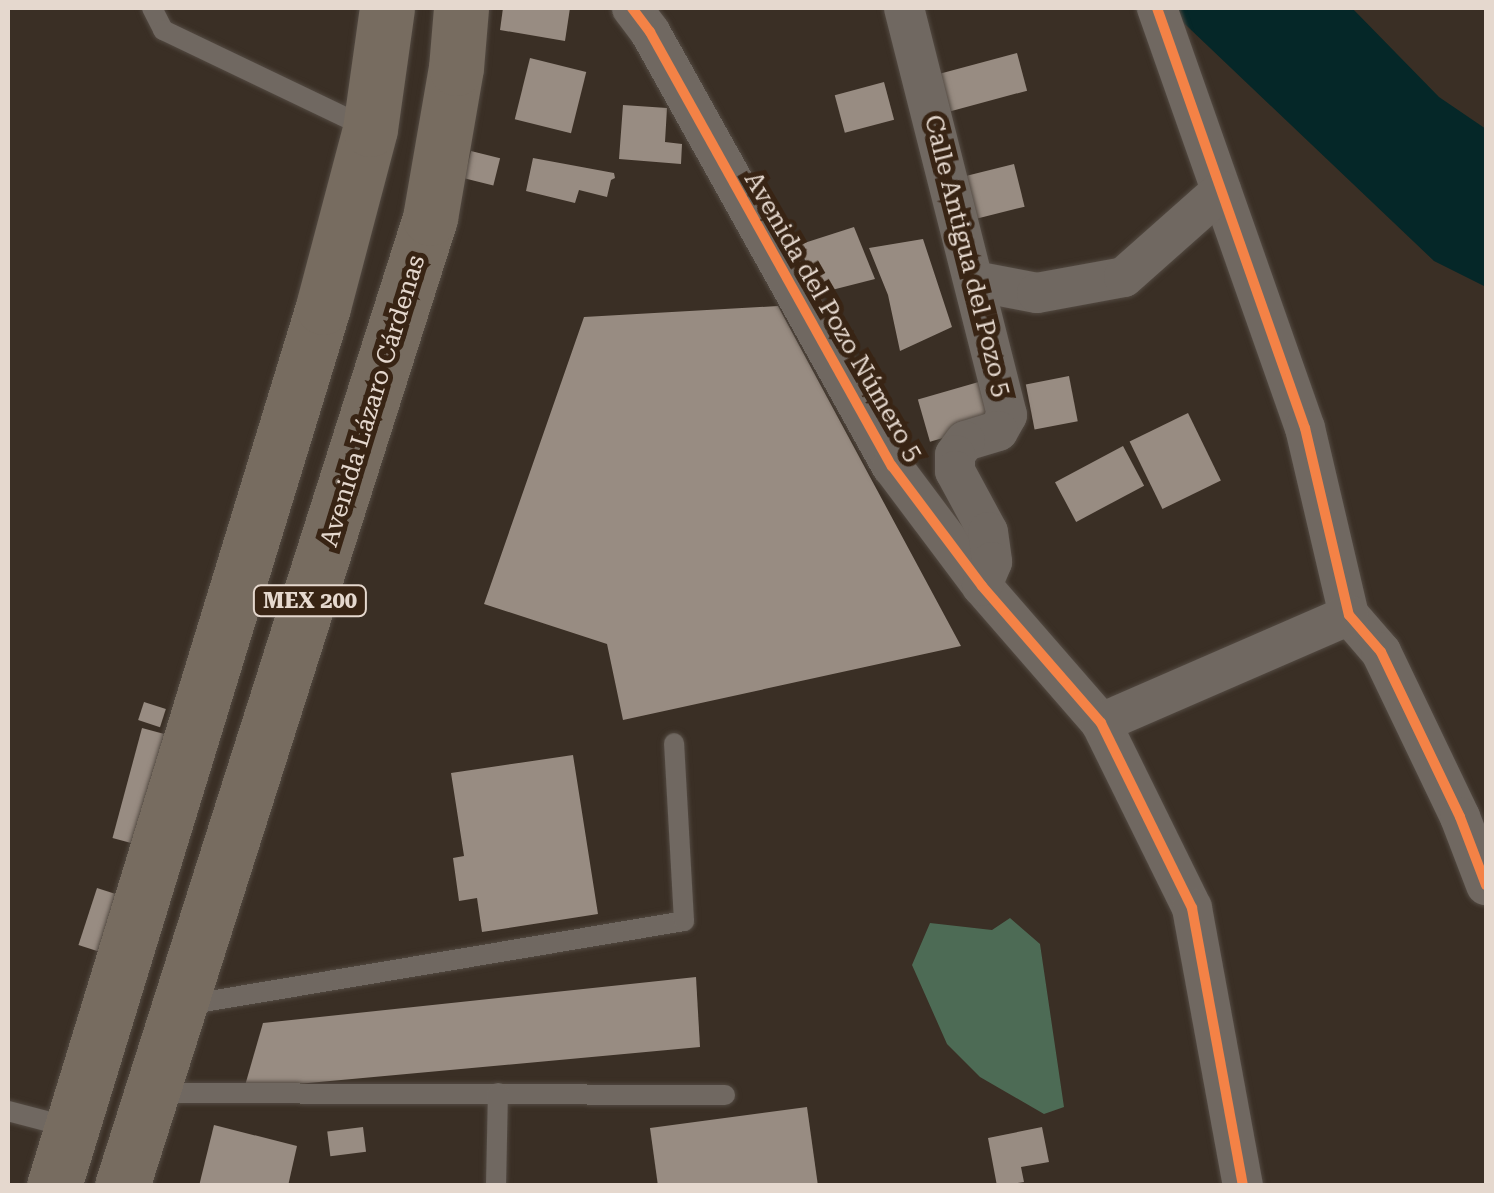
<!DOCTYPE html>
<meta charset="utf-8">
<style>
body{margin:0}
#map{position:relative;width:1494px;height:1193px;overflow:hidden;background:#3a2f25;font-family:"Roboto Serif",serif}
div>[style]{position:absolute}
.forest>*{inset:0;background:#4d6b55}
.water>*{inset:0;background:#052728}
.building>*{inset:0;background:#988c82;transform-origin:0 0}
.roads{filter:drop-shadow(0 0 2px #534a42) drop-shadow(0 0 2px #534a42)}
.service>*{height:20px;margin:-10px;padding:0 10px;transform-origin:10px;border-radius:10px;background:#706861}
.minor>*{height:40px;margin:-20px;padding:0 20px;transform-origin:20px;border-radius:20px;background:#706861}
.primary>*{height:55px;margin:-27.5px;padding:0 27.5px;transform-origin:27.5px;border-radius:27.5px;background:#776c60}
.cycleway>*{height:10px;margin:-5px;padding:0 5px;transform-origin:5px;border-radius:5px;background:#f48246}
span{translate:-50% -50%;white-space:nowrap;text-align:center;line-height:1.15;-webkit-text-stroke:10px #382414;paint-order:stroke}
.shield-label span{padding:2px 8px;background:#382414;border:2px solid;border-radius:8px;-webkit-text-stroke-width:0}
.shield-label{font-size:22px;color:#e5d8ce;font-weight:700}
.street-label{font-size:25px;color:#e5d8ce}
.frame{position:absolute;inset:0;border:10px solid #e5d8ce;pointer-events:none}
</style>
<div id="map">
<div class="forest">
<i style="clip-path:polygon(1010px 918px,1040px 944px,1064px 1107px,1044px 1114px,980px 1077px,947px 1044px,912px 965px,930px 923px,992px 930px)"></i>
</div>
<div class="water">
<i style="clip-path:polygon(1168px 8px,1352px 8px,1439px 97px,1486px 129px,1486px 287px,1434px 261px)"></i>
</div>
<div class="building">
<i style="clip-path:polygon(503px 8px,570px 8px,565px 41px,500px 30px)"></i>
<i style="left:1017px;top:53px;width:39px;height:80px;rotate:75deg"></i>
<i style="left:530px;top:58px;width:58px;height:63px;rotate:14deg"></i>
<i style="left:884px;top:82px;width:39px;height:51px;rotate:75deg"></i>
<i style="clip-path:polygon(623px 105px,667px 108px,665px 142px,682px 144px,681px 164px,619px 159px)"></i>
<i style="left:471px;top:151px;width:30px;height:28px;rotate:14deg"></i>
<i style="clip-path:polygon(533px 158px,614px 173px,615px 178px,611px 180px,607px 197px,579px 190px,575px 203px,526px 191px)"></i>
<i style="left:1014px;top:164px;width:44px;height:60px;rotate:76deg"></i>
<i style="clip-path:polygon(854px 227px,875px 279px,820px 293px,798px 245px)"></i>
<i style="clip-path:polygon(923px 239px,952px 327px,900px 351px,888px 295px,869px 248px)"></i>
<i style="clip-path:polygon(778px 306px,961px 646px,623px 720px,607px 644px,484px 604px,584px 317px)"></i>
<i style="left:1069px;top:376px;width:46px;height:44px;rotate:79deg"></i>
<i style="left:989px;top:379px;width:44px;height:74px;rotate:74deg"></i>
<i style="left:1188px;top:413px;width:75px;height:65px;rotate:64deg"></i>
<i style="left:1123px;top:446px;width:45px;height:77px;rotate:62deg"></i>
<i style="left:144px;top:702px;width:23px;height:19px;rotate:18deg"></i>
<i style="left:142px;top:728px;width:24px;height:114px;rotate:15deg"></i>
<i style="clip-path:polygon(573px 755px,598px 914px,482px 932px,477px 898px,459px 901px,453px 858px,464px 856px,451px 773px)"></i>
<i style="left:97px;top:888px;width:22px;height:60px;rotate:18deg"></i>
<i style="clip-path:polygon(696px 977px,700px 1047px,244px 1089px,263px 1023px)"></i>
<i style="clip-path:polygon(807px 1107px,818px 1186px,658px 1186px,650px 1128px)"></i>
<i style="clip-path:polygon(214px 1125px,297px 1146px,288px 1186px,199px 1186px)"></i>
<i style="left:363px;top:1127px;width:25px;height:36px;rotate:83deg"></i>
<i style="clip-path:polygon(1042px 1127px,1049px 1162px,1021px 1167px,1024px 1182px,997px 1186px,988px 1138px)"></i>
</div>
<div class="roads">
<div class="service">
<i style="left:152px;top:8px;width:25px;rotate:63deg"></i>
<i style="left:163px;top:30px;width:227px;rotate:25.6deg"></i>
<i style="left:186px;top:1005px;width:505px;rotate:-9.57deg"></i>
<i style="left:684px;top:921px;width:178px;rotate:-93.2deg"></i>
<i style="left:153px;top:1093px;width:572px;rotate:0.2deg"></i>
<i style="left:8px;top:1111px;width:63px;rotate:14.7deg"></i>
<i style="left:496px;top:1186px;width:93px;rotate:-88.8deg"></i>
</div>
<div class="minor">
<i style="left:632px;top:8px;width:30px;rotate:53deg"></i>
<i style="left:650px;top:32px;width:497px;rotate:60.9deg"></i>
<i style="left:892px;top:466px;width:150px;rotate:53.1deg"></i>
<i style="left:982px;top:586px;width:181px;rotate:49deg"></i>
<i style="left:1101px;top:723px;width:206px;rotate:63.8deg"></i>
<i style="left:1192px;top:908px;width:283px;rotate:79.6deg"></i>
<i style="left:904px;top:8px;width:420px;rotate:75.8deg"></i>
<i style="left:1007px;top:415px;width:18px;rotate:119deg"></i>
<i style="left:998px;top:431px;width:34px;rotate:163deg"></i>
<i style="left:965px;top:441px;width:17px;rotate:126deg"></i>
<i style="left:955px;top:455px;width:16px;rotate:90deg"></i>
<i style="left:955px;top:471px;width:69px;rotate:61.6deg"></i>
<i style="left:988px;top:532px;width:30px;rotate:82deg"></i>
<i style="left:992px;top:562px;width:26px;rotate:113deg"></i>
<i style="left:1157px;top:8px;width:445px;rotate:70.6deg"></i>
<i style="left:1305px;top:428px;width:192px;rotate:76.8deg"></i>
<i style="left:1349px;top:615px;width:49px;rotate:49.1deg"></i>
<i style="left:1381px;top:652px;width:183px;rotate:64.4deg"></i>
<i style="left:1460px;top:817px;width:73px;rotate:69.1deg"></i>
<i style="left:974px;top:281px;width:64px;rotate:10.8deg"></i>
<i style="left:1037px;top:293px;width:88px;rotate:-10.4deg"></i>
<i style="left:1124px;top:277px;width:130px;rotate:-41.6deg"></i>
<i style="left:1101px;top:723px;width:270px;rotate:-23.5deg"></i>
</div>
<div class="primary">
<i style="left:54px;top:1186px;width:919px;rotate:-72.98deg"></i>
<i style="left:323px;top:307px;width:184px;rotate:-75.2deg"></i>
<i style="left:370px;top:129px;width:122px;rotate:-82deg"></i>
<i style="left:122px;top:1186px;width:1016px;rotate:-72.35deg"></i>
<i style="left:430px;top:218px;width:152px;rotate:-80.2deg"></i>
<i style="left:456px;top:68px;width:60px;rotate:-85.2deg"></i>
</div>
</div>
<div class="cycleway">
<i style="left:632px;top:8px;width:30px;rotate:53deg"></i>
<i style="left:650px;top:32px;width:497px;rotate:60.9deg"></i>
<i style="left:892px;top:466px;width:150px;rotate:53.1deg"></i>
<i style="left:982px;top:586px;width:181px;rotate:49deg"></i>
<i style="left:1101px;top:723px;width:206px;rotate:63.8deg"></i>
<i style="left:1192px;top:908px;width:283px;rotate:79.6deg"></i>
<i style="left:1157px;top:8px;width:445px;rotate:70.6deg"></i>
<i style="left:1305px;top:428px;width:192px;rotate:76.8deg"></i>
<i style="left:1349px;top:615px;width:49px;rotate:49.1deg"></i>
<i style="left:1381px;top:652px;width:183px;rotate:64.4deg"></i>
<i style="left:1460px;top:817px;width:73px;rotate:69.1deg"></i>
</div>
<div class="shield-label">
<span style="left:310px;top:601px">MEX 200</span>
</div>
<div class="street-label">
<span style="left:967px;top:256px;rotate:76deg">Calle Antigua del Pozo 5</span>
<span style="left:833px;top:317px;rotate:60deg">Avenida del Pozo Número 5</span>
<span style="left:373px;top:401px;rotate:-73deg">Avenida Lázaro Cárdenas</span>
</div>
<div class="frame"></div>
</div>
